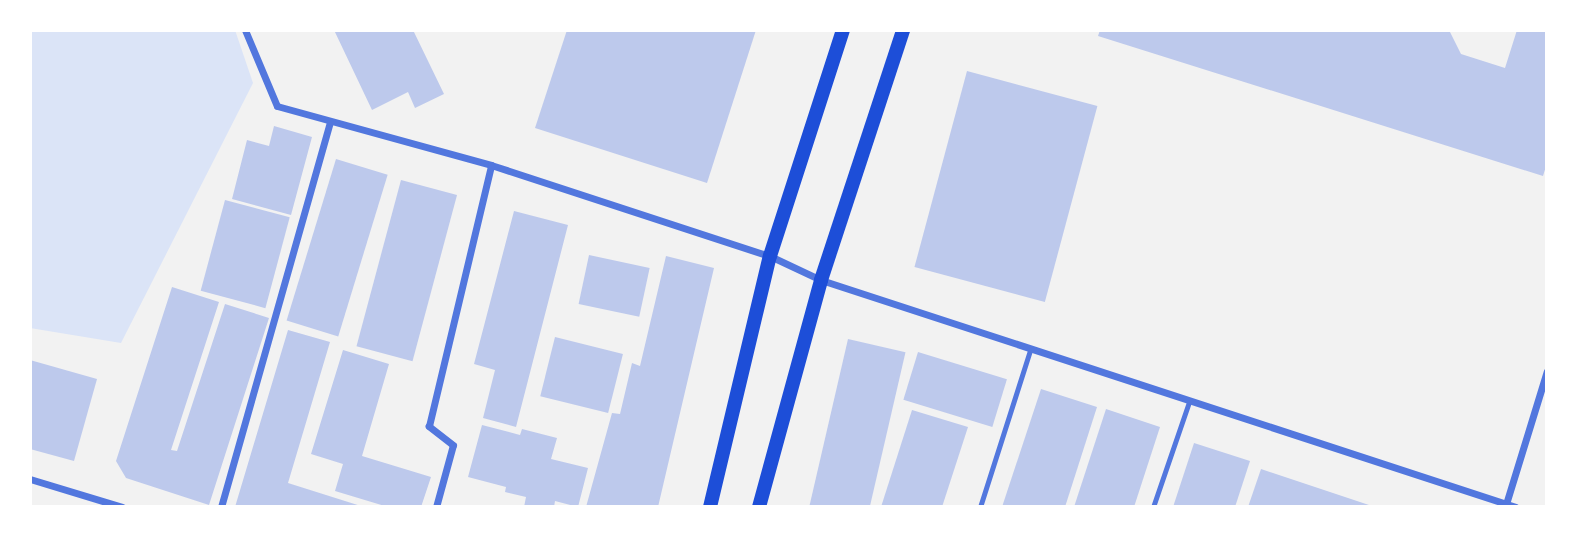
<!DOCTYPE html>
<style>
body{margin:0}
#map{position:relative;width:1577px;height:537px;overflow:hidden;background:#f2f2f2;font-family:Jost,sans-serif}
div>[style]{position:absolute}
.green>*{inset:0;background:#dbe4f7}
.building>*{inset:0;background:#bdc9ec;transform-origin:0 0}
.service>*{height:5px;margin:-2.5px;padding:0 2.5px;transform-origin:2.5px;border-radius:2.5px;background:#5277de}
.minor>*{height:7px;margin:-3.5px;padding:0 3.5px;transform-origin:3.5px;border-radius:3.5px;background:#5277de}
.secondary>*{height:14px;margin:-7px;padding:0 7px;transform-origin:7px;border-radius:7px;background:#1d4ed8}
span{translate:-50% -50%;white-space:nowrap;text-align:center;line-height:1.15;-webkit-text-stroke:5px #fff;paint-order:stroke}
.frame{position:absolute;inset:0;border:32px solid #fff;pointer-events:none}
</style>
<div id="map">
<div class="green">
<i style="clip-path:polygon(30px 30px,235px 30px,253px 83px,121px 343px,30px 328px)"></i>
</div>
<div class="building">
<i style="clip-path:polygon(334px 30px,413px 30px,444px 94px,415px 108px,408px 92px,372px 110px)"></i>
<i style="clip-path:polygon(567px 30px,756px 30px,707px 183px,535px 128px)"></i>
<i style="clip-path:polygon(1100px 30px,1449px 30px,1461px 54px,1505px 68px,1517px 30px,1547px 30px,1547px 163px,1543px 176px,1098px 36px)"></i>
<i style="left:967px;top:71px;width:135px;height:203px;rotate:15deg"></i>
<i style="clip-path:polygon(274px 126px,312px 137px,291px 215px,232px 199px,247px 140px,269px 146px)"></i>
<i style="left:336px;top:159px;width:54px;height:169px;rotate:17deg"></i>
<i style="left:401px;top:180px;width:58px;height:172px;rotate:15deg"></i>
<i style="left:225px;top:200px;width:67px;height:94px;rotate:15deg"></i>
<i style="clip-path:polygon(514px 211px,568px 225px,516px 427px,483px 418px,495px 370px,474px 364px)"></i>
<i style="left:589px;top:255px;width:62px;height:50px;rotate:12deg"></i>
<i style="clip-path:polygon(666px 256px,714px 268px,658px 507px,586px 507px,612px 413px,620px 414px,632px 363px,640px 366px)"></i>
<i style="clip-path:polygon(172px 287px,219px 302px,171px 450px,177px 451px,225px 304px,269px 318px,209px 505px,126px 478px,116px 461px)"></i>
<i style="clip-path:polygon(288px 330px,330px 342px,288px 483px,364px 507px,235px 507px)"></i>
<i style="left:555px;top:337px;width:70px;height:61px;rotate:14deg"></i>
<i style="left:848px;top:339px;width:59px;height:173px;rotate:13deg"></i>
<i style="clip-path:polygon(343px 350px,389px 364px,362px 456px,431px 477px,421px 507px,388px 507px,335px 491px,343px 464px,311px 454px)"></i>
<i style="left:918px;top:352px;width:93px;height:50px;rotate:17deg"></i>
<i style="clip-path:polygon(30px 360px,97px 379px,74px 461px,30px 449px)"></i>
<i style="clip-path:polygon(1041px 389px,1097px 407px,1065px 507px,1002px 507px)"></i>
<i style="clip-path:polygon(1106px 409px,1160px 427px,1134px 507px,1074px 507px)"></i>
<i style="clip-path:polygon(912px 410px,968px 427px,942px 507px,881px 507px)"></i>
<i style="clip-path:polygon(482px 425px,520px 435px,522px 429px,557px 438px,551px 459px,588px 468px,578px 507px,555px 501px,554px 507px,524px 507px,526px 497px,505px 492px,506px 487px,468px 477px)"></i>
<i style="clip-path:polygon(1194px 443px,1250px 461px,1235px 507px,1173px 507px)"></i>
<i style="clip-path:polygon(1261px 469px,1375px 507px,1248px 507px)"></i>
</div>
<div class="service">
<i style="left:980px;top:507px;width:165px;rotate:-72.3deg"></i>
<i style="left:1153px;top:507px;width:111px;rotate:-71.1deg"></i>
</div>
<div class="minor">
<i style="left:245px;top:30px;width:82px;rotate:67.2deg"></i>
<i style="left:277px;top:106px;width:222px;rotate:15.4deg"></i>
<i style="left:491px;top:165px;width:293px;rotate:18.1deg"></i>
<i style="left:770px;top:256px;width:56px;rotate:25.2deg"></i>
<i style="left:821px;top:280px;width:731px;rotate:18.09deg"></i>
<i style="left:30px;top:479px;width:96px;rotate:16.9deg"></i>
<i style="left:1506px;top:504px;width:139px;rotate:-72.9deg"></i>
<i style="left:221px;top:507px;width:400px;rotate:-74.2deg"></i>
<i style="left:436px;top:507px;width:64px;rotate:-74.7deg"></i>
<i style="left:453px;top:445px;width:31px;rotate:-142deg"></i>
<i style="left:429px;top:426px;width:268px;rotate:-76.6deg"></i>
</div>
<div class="secondary">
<i style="left:710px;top:507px;width:258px;rotate:-76.6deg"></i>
<i style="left:770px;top:256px;width:237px;rotate:-72.1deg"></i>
<i style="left:759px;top:507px;width:235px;rotate:-74.7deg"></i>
<i style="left:821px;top:280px;width:263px;rotate:-71.8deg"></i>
</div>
<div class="frame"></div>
</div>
